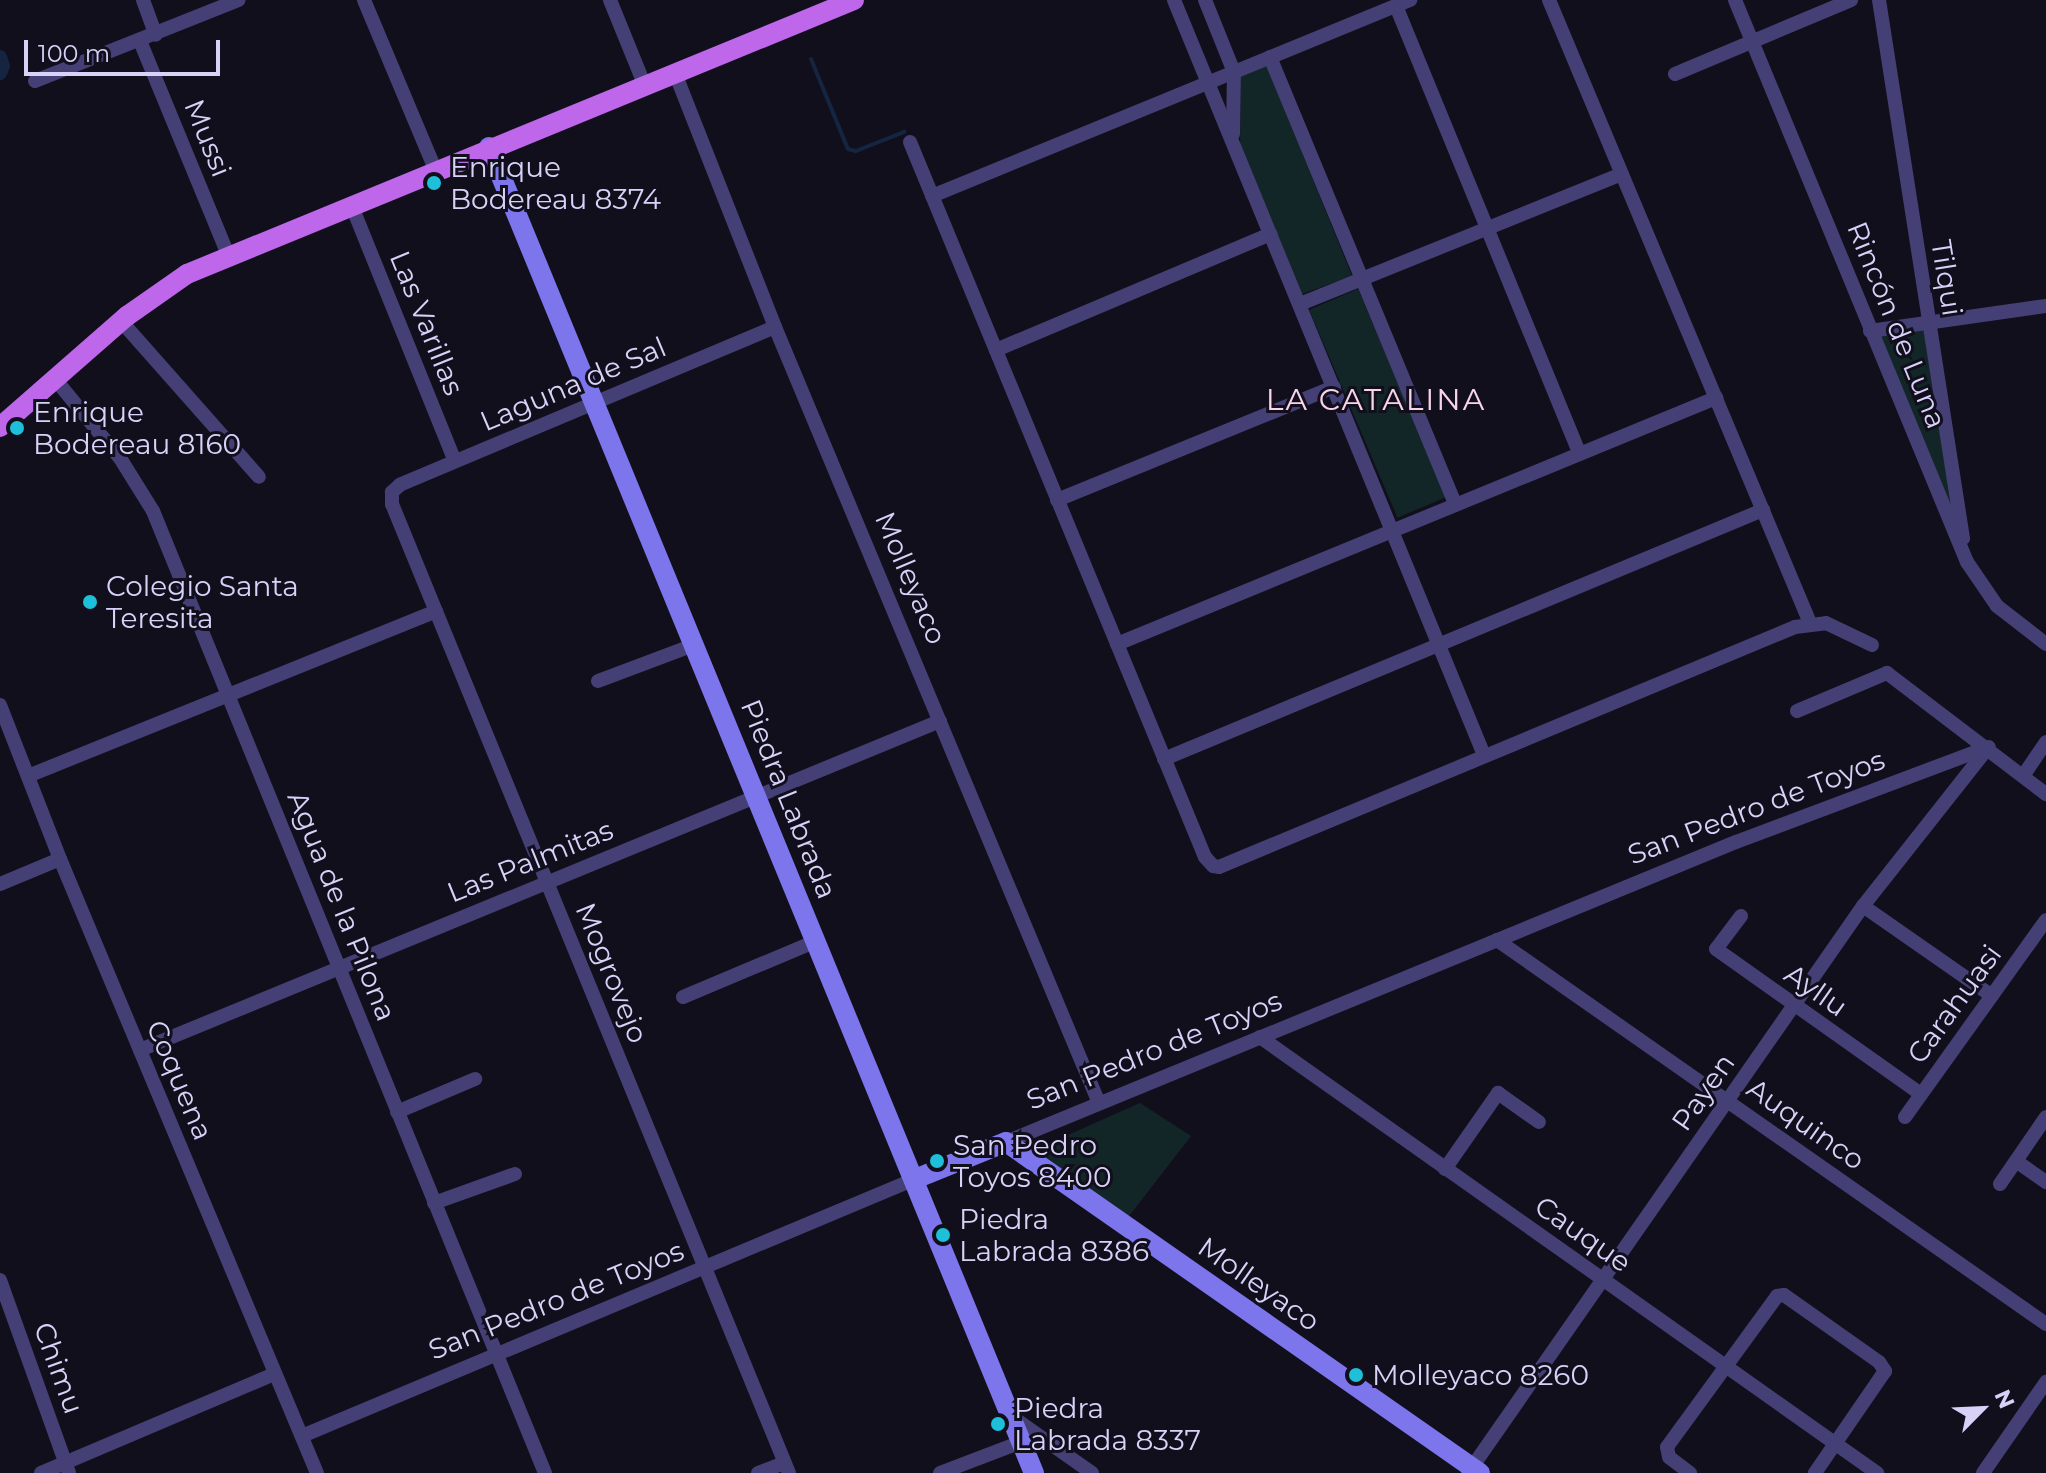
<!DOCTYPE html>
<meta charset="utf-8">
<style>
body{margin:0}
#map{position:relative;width:2046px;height:1473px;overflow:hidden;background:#120f1d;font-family:Montserrat,sans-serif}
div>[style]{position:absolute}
.green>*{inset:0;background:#132627;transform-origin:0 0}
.stream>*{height:4px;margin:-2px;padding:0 2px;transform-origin:2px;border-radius:2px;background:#152541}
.canal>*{height:14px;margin:-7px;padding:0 7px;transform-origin:7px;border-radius:7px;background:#152541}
.street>*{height:14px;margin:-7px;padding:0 7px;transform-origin:7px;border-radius:7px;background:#444076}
.secondary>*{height:20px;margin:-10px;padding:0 10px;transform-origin:10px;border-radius:10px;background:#7d75ec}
.primary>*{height:20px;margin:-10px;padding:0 10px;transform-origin:10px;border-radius:10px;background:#be67ea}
.dots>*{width:22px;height:22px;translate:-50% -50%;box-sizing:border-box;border:4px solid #120f1d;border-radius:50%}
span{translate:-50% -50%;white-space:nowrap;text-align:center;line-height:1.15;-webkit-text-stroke:6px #120f1d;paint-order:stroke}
.street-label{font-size:28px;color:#d8d2f9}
.poi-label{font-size:28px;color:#d8d2f9}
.left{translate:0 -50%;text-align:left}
.neighbourhood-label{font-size:30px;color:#f9d3ea;letter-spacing:2px}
.north{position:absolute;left:1942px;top:1369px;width:80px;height:80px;-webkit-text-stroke:6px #120f1d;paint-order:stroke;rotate:66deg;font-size:22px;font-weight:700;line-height:32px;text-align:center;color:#d8d2f9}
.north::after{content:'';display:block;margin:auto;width:28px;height:36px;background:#d8d2f9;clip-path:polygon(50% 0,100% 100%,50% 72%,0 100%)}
.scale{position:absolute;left:24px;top:40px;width:196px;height:36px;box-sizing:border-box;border:4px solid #d8d2f9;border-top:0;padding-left:10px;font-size:24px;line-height:28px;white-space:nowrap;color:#d8d2f9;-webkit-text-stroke:6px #120f1d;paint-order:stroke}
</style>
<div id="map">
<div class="green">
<i style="clip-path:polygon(1266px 64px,1352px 276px,1302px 294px,1240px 147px,1241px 75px)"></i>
<i style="left:1358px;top:289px;width:226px;height:53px;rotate:67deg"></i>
<i style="clip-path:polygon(1922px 318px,1960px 547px,1873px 326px)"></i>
<i style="clip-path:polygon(1140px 1103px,1191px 1136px,1123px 1224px,1034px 1150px)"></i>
</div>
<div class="stream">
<i style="left:811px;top:59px;width:97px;rotate:67.7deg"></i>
<i style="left:848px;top:149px;width:8px;rotate:14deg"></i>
<i style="left:856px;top:151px;width:52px;rotate:-21.6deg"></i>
</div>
<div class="canal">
<i style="left:0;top:57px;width:9px;rotate:72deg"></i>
<i style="left:3px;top:66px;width:8px;rotate:113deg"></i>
</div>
<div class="street">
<i style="left:143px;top:0;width:37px;rotate:70deg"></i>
<i style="left:364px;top:0;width:183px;rotate:67.2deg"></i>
<i style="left:610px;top:0;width:93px;rotate:67.9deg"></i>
<i style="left:1174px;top:0;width:816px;rotate:67.68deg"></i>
<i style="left:1205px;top:0;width:78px;rotate:68.1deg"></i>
<i style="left:1234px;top:72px;width:62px;rotate:90.9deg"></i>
<i style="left:1549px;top:0;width:675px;rotate:67.27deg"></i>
<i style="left:1735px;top:0;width:608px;rotate:67.57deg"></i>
<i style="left:1967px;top:562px;width:53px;rotate:55.7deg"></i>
<i style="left:1997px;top:606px;width:62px;rotate:37.8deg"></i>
<i style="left:1879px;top:0;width:545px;rotate:81.13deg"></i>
<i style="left:1396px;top:6px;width:484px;rotate:67.7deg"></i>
<i style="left:140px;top:41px;width:231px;rotate:67.6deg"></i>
<i style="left:1270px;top:57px;width:484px;rotate:67.5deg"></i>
<i style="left:675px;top:73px;width:273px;rotate:68.5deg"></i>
<i style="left:775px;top:327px;width:841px;rotate:67.34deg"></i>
<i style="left:1675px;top:74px;width:191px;rotate:-22.8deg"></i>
<i style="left:35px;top:81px;width:219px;rotate:-21.7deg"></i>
<i style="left:910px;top:142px;width:773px;rotate:67.58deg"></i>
<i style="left:1205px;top:857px;width:12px;rotate:48deg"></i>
<i style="left:1213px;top:866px;width:6px;rotate:9deg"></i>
<i style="left:1219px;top:867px;width:624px;rotate:-22.62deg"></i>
<i style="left:1795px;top:627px;width:31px;rotate:-7deg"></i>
<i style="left:1826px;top:623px;width:51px;rotate:25.6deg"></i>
<i style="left:932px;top:196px;width:517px;rotate:-22.3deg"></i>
<i style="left:351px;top:204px;width:277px;rotate:68deg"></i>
<i style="left:1300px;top:304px;width:347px;rotate:-22deg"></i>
<i style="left:121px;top:321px;width:208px;rotate:48.5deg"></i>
<i style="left:775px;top:327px;width:407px;rotate:157.2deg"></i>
<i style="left:400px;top:485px;width:11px;rotate:139deg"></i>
<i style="left:392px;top:492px;width:12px;rotate:90deg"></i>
<i style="left:392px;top:504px;width:1047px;rotate:67.72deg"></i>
<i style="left:1870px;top:331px;width:178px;rotate:-8.1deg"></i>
<i style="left:996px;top:350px;width:298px;rotate:-22.9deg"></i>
<i style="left:55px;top:379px;width:102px;rotate:50.6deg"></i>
<i style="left:120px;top:458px;width:62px;rotate:58.1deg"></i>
<i style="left:153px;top:511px;width:1039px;rotate:67.83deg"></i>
<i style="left:1057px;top:500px;width:299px;rotate:-22.2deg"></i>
<i style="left:1117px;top:644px;width:648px;rotate:-22.33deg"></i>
<i style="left:598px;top:681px;width:103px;rotate:-20.6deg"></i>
<i style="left:0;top:705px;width:165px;rotate:68.7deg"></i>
<i style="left:60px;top:859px;width:666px;rotate:67.29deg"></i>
<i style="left:1797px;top:711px;width:98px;rotate:-22.9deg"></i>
<i style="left:1887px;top:673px;width:200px;rotate:37.3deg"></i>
<i style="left:1164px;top:759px;width:649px;rotate:-22.57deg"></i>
<i style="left:28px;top:776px;width:440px;rotate:-22deg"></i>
<i style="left:2023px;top:776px;width:41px;rotate:-55.9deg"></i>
<i style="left:0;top:884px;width:65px;rotate:-22.6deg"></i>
<i style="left:1863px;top:906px;width:157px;rotate:34.9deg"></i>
<i style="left:1741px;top:916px;width:41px;rotate:127.1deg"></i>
<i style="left:1716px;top:949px;width:251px;rotate:35.3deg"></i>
<i style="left:1497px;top:940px;width:670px;rotate:34.97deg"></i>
<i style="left:683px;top:997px;width:144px;rotate:-22.8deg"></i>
<i style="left:1260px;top:1037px;width:756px;rotate:35.25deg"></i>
<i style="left:140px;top:1050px;width:865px;rotate:-22.35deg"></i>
<i style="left:397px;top:1112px;width:85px;rotate:-22.9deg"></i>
<i style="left:1905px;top:1117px;width:242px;rotate:-54.4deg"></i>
<i style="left:1006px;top:1142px;width:789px;rotate:-22.34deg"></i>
<i style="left:1736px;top:842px;width:270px;rotate:-20.6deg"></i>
<i style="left:2016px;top:1161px;width:37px;rotate:35deg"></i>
<i style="left:1445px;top:1169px;width:93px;rotate:-55.1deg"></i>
<i style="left:1498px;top:1093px;width:50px;rotate:35.3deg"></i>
<i style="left:2000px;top:1184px;width:81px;rotate:-55.5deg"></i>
<i style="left:434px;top:1203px;width:86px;rotate:-19.7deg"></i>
<i style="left:0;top:1280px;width:205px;rotate:70.3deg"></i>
<i style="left:1011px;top:1416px;width:99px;rotate:35.1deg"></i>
<i style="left:302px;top:1436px;width:665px;rotate:-22.75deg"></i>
<i style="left:41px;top:1473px;width:253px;rotate:-23deg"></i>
<i style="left:758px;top:1473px;width:28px;rotate:-21deg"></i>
<i style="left:940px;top:1473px;width:87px;rotate:-20.9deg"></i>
<i style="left:1468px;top:1473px;width:691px;rotate:-55.14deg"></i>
<i style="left:1863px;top:906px;width:201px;rotate:-51.7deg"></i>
<i style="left:1690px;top:1473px;width:26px;rotate:-143deg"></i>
<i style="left:1669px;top:1457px;width:10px;rotate:-101deg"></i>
<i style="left:1667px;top:1447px;width:187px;rotate:-53.9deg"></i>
<i style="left:1777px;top:1296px;width:7px;rotate:-8deg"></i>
<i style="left:1784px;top:1295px;width:116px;rotate:35.2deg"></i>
<i style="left:1879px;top:1362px;width:11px;rotate:56deg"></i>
<i style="left:1885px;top:1371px;width:124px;rotate:124.5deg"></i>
<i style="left:1983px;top:1473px;width:111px;rotate:-55.3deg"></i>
</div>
<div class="secondary">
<i style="left:489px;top:147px;width:1434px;rotate:67.66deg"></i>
<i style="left:915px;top:1179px;width:98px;rotate:-22.1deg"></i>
<i style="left:1006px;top:1142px;width:578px;rotate:34.93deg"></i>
</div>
<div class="primary">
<i style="left:0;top:427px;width:169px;rotate:-41.2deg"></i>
<i style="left:127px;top:316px;width:73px;rotate:-35deg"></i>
<i style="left:187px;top:274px;width:721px;rotate:-22.33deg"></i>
</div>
<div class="dots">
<i style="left:434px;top:183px;background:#1ebfd8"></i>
<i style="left:17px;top:428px;background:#1ebfd8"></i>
<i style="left:90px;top:602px;background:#1ebfd8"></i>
<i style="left:937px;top:1161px;background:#1ebfd8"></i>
<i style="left:943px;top:1235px;background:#1ebfd8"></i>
<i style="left:1356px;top:1375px;background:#1ebfd8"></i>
<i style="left:998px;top:1424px;background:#1ebfd8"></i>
</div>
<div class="street-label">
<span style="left:208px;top:138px;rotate:68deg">Mussi</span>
<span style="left:1947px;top:278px;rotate:81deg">Tilqui</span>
<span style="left:427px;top:323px;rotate:68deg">Las Varillas</span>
<span style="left:1897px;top:325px;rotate:68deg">Rincón de Luna</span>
<span style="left:573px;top:384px;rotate:-23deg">Laguna de Sal</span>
<span style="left:911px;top:578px;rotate:67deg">Molleyaco</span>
<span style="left:789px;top:799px;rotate:68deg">Piedra Labrada</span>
<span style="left:1756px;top:807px;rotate:-21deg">San Pedro de Toyos</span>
<span style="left:530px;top:861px;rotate:-22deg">Las Palmitas</span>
<span style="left:342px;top:906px;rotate:68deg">Agua de la Pilona</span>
<span style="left:612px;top:973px;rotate:68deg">Mogrovejo</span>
<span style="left:1816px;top:990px;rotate:35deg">Ayllu</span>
<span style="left:1954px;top:1004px;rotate:-54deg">Carahuasi</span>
<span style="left:1154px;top:1050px;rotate:-22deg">San Pedro de Toyos</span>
<span style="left:180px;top:1080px;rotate:67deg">Coquena</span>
<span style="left:1703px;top:1092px;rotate:-55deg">Payen</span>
<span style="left:1806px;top:1124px;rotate:35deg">Auquinco</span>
<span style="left:1583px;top:1234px;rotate:35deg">Cauque</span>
<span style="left:1259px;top:1284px;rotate:35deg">Molleyaco</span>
<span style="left:556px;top:1300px;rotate:-22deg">San Pedro de Toyos</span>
<span style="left:59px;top:1368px;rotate:70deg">Chimu</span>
</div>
<div class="poi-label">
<span class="left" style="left:450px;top:183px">Enrique<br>Bodereau 8374</span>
<span class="left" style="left:33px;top:428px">Enrique<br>Bodereau 8160</span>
<span class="left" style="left:106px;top:602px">Colegio Santa<br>Teresita</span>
<span class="left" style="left:953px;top:1161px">San Pedro<br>Toyos 8400</span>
<span class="left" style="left:959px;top:1235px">Piedra<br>Labrada 8386</span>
<span class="left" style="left:1372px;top:1375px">Molleyaco 8260</span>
<span class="left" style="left:1014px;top:1424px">Piedra<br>Labrada 8337</span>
</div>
<div class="neighbourhood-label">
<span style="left:1376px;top:400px">LA CATALINA</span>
</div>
<div class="north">N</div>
<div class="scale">100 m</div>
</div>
